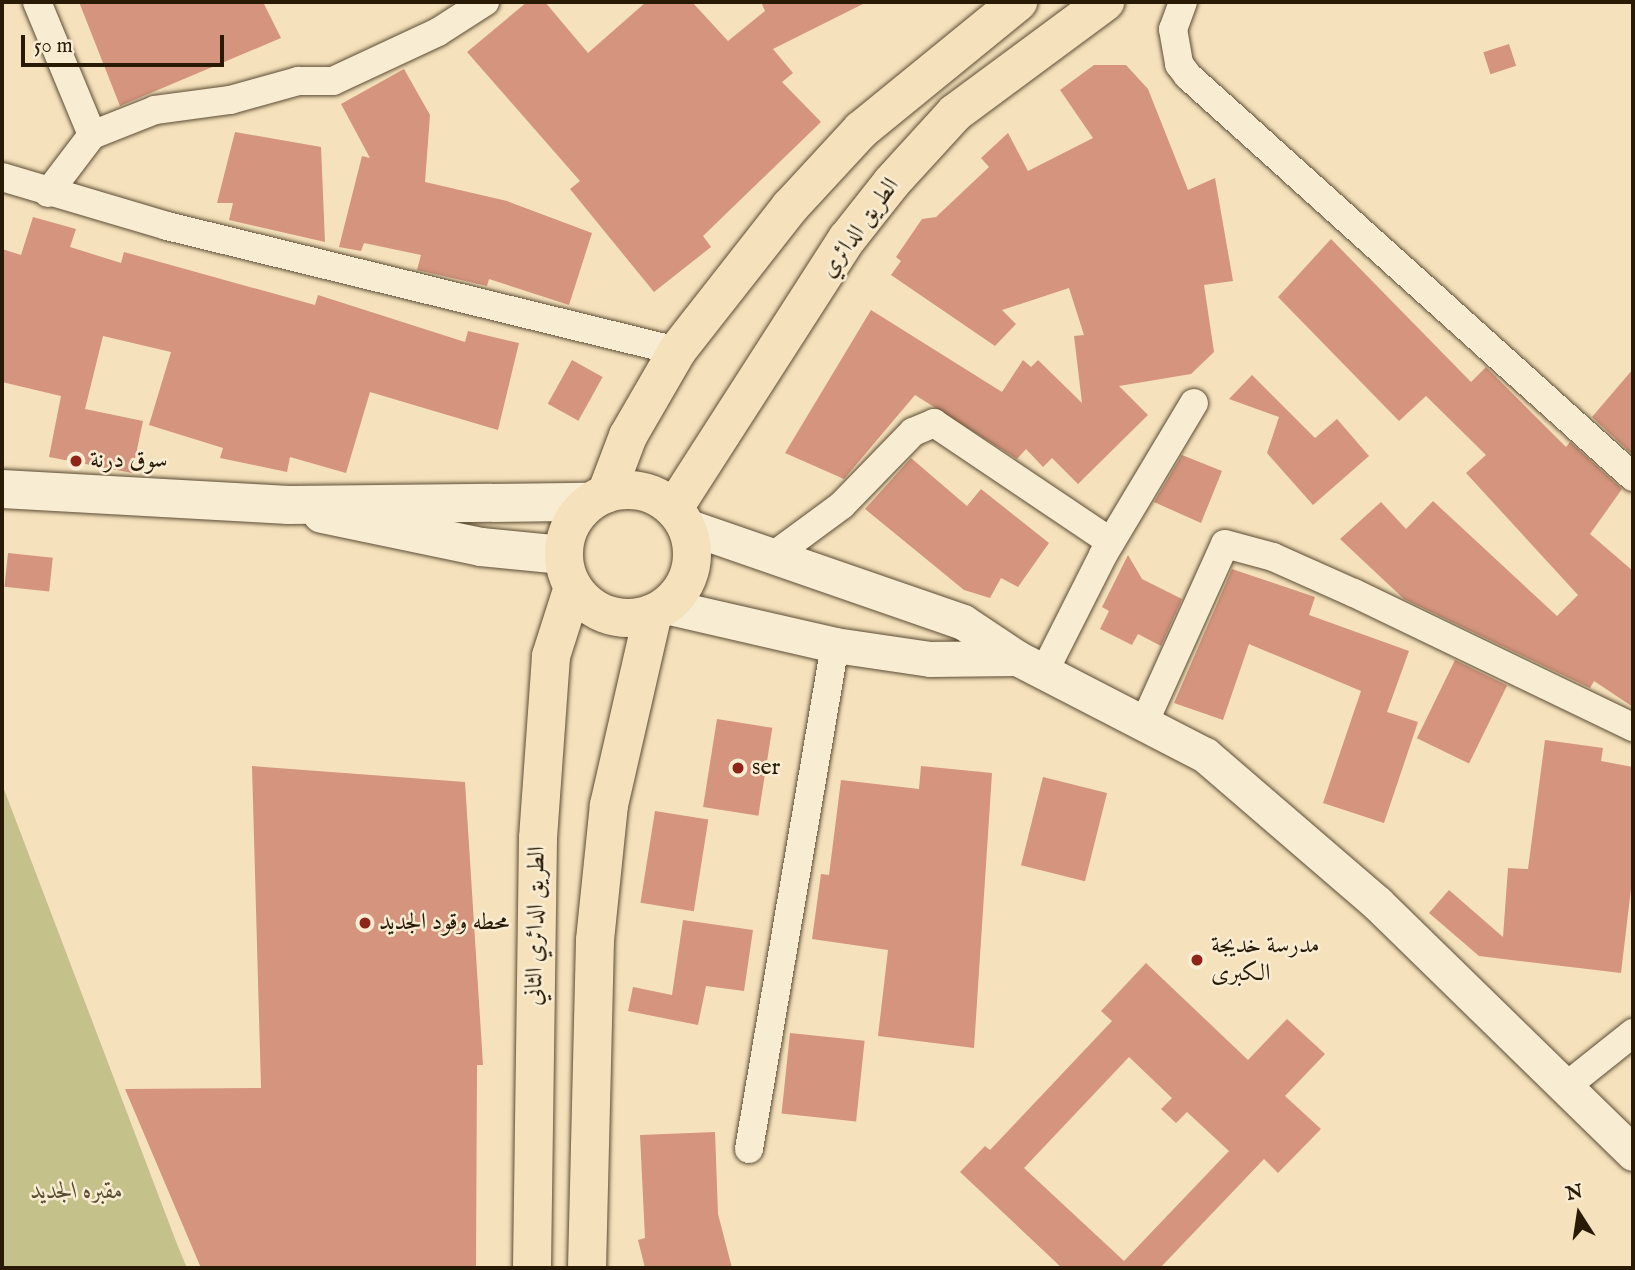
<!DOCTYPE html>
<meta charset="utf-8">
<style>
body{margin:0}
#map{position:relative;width:1635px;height:1270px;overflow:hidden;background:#f5e2bc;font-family:"IM FELL English",Amiri,serif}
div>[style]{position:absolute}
.green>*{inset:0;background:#c4c18b}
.building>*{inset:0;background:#d4947d;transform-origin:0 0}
.roads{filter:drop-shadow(0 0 2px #5c4c34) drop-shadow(0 0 2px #5c4c34)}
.minor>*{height:28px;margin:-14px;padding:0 14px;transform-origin:14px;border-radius:14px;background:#f8ecd3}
.tertiary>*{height:35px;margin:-17.5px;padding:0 17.5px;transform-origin:17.5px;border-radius:17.5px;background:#f8ecd3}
.secondary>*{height:38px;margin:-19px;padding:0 19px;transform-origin:19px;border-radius:19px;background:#f8ecd3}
.primary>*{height:38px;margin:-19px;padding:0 19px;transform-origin:19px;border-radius:19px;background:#f5e2bc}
.primary>.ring{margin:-19px;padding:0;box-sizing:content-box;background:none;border:38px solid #f5e2bc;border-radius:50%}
.dots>*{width:19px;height:19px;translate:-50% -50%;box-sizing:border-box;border:4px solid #f8ecd3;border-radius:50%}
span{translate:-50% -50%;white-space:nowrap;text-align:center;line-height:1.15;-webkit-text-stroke:5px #f8ecd3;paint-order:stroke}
.street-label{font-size:24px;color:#291a06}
.poi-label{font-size:24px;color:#291a06}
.left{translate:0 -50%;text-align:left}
.park-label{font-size:24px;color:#584c2e;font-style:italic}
.frame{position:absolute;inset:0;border:4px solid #291a06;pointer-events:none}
.north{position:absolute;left:1544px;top:1179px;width:70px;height:70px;-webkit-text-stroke:5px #f8ecd3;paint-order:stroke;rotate:348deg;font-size:19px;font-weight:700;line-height:28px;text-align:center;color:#291a06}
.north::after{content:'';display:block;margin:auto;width:24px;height:32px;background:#291a06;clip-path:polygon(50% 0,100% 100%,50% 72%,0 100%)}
.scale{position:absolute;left:21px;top:35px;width:203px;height:32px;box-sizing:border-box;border:4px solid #291a06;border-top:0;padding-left:9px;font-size:21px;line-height:24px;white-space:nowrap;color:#291a06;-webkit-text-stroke:5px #f8ecd3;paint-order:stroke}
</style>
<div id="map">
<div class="green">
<i style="clip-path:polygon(2px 784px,177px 1244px,187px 1268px,2px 1268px)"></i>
</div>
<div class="building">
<i style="clip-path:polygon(79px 2px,263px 2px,281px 38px,120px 106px)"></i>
<i style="clip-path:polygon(527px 2px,545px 2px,588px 53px,646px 2px,692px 2px,728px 41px,765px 11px,761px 2px,867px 2px,773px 49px,793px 73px,782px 82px,821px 122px,703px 236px,711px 247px,654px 292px,570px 189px,580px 181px,467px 52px)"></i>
<i style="left:1509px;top:44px;width:23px;height:27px;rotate:72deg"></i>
<i style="clip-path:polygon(1094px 65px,1126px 65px,1148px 89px,1188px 190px,1215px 178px,1233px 281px,1204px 285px,1214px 352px,1191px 374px,1119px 386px,1148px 415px,1078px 484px,1052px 458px,1043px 467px,1026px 449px,1017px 459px,915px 395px,844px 479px,785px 453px,871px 310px,1002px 392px,1023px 360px,1031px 367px,1038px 360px,1082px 403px,1074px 336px,1084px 335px,1069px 288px,1002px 310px,1016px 324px,995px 346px,891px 275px,901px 261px,896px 257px,922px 219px,936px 217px,989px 167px,981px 158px,1008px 133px,1028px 171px,1093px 138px,1060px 90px)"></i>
<i style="clip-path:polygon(404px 69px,430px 115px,425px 182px,507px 201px,592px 233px,569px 305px,489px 279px,487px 286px,417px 270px,421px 255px,364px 243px,361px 251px,339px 247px,362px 156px,370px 158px,341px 104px)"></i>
<i style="clip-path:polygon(235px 132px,321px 147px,325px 242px,229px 220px,233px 203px,217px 203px)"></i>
<i style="clip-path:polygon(33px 217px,76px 229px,70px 247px,121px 263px,124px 252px,315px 305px,318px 295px,465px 342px,468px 331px,519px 343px,498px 430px,370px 392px,346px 473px,290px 457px,287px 472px,220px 458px,223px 448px,149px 425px,171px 352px,103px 336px,85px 409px,143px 421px,132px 473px,49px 457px,61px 396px,2px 382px,2px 249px,21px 255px)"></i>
<i style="clip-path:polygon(1331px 239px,1471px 382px,1486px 367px,1566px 447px,1570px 442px,1622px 489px,1590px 534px,1633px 571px,1633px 707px,1594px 681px,1590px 688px,1404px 599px,1340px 539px,1381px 502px,1406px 529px,1433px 501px,1557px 616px,1578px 595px,1466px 473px,1486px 455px,1426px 396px,1399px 421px,1278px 297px)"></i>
<i style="left:572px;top:360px;width:35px;height:50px;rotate:29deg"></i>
<i style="clip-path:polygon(1633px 369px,1633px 455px,1592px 417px)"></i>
<i style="clip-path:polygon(1252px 375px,1315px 438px,1337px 419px,1369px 456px,1313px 505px,1267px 453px,1279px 417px,1229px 399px)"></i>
<i style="clip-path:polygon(1182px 455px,1222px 471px,1201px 523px,1154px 502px)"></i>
<i style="clip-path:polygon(911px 458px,967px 506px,981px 489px,1049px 543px,1018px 587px,1001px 578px,990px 598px,964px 590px,865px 509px)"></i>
<i style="left:8px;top:553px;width:45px;height:34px;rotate:6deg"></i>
<i style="clip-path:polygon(1128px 555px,1142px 579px,1182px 599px,1161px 646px,1138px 634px,1132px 645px,1100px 629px,1109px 611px,1102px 607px)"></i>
<i style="clip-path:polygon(1232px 569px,1315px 597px,1309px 615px,1409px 651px,1387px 712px,1418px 722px,1384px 823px,1323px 803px,1361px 691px,1249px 644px,1223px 720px,1174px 703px)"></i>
<i style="left:1455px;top:660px;width:58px;height:87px;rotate:26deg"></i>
<i style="left:717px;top:719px;width:56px;height:89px;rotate:9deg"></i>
<i style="clip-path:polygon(1545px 740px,1603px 748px,1601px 761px,1633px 767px,1633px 872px,1621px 973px,1479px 956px,1429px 913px,1449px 890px,1503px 937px,1508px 868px,1528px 869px)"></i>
<i style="clip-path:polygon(252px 766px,465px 782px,483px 1065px,477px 1065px,476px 1268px,201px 1268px,125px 1089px,261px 1088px)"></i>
<i style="clip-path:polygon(921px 766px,992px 773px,974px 1048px,878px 1036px,888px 950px,812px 939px,821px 874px,829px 875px,841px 780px,919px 789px)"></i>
<i style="left:1043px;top:777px;width:66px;height:91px;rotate:14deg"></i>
<i style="left:655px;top:811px;width:54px;height:93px;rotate:9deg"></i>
<i style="clip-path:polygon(683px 920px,753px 930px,744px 991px,706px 986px,698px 1025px,628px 1011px,633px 987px,672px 995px)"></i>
<i style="clip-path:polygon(evenodd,1146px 963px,1248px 1060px,1287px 1019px,1325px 1054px,1285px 1096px,1321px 1129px,1278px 1173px,1264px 1159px,1160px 1268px,1062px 1268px,960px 1172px,985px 1146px,990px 1150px,1112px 1021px,1101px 1011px,1146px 963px,1129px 1057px,1172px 1098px,1161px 1109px,1176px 1123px,1187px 1112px,1229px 1151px,1124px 1261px,1024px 1168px,1129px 1057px)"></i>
<i style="left:790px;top:1033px;width:75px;height:81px;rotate:6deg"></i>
<i style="clip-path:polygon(715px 1132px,718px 1214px,732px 1268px,645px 1268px,638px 1240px,645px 1238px,640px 1135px)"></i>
</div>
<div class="roads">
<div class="minor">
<i style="left:37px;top:2px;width:144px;rotate:67.5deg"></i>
<i style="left:1183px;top:2px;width:29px;rotate:110deg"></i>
<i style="left:1173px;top:29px;width:36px;rotate:80deg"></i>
<i style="left:1179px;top:64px;width:15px;rotate:53deg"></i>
<i style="left:1188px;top:76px;width:599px;rotate:42.02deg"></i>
<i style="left:2px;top:177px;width:172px;rotate:16.5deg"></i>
<i style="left:167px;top:226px;width:525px;rotate:13.77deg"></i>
<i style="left:48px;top:193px;width:73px;rotate:-52.8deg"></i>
<i style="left:92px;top:135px;width:68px;rotate:-21.6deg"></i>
<i style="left:155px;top:110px;width:76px;rotate:-7.6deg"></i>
<i style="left:230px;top:100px;width:71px;rotate:-15.6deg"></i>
<i style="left:298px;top:81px;width:35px"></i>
<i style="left:333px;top:81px;width:116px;rotate:-25deg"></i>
<i style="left:438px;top:32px;width:56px;rotate:-32.6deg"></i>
<i style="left:777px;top:553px;width:81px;rotate:-36.4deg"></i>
<i style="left:842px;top:505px;width:102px;rotate:-45.8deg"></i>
<i style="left:913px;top:432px;width:23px;rotate:-23deg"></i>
<i style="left:934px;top:423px;width:213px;rotate:33.9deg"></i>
<i style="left:1044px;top:672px;width:131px;rotate:-63.2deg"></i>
<i style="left:1103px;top:555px;width:177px;rotate:-59.1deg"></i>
<i style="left:1145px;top:721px;width:194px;rotate:-65.7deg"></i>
<i style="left:1225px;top:544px;width:50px;rotate:15.2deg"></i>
<i style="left:1273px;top:557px;width:89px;rotate:24deg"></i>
<i style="left:1354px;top:593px;width:310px;rotate:25.7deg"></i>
<i style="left:1569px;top:1084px;width:82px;rotate:-38.6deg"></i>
<i style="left:749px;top:1149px;width:511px;rotate:-80.32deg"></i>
</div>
<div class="tertiary">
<i style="left:686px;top:526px;width:293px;rotate:19.1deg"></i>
<i style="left:963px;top:622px;width:65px;rotate:33.7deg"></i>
<i style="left:1017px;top:658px;width:212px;rotate:27.3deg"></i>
<i style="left:1205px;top:755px;width:227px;rotate:40.7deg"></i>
<i style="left:1377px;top:903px;width:358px;rotate:44.3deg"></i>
<i style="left:665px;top:606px;width:174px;rotate:12.9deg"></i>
<i style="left:835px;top:645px;width:96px;rotate:8.4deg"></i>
<i style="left:930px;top:659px;width:87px;rotate:-0.7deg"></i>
</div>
<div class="secondary">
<i style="left:2px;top:489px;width:287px;rotate:3.2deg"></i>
<i style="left:289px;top:505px;width:301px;rotate:-0.6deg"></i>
<i style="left:322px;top:514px;width:162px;rotate:11.7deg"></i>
<i style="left:481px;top:547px;width:82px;rotate:5.6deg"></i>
</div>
<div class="primary">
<i class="ring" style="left:564px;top:490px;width:90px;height:90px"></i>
<i style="left:606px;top:494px;width:62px;rotate:-69.2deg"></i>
<i style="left:628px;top:436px;width:98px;rotate:-60deg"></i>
<i style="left:677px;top:351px;width:183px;rotate:-51.9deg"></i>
<i style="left:790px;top:207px;width:105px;rotate:-47.3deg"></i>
<i style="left:861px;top:130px;width:203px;rotate:-39.2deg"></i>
<i style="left:674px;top:508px;width:320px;rotate:-57.3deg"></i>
<i style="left:847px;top:239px;width:73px;rotate:-51.7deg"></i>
<i style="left:892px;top:182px;width:93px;rotate:-47.6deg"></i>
<i style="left:955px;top:113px;width:187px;rotate:-36.5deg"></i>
<i style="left:532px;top:1268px;width:430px;rotate:-89.2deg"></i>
<i style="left:538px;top:838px;width:182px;rotate:-85.9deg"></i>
<i style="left:551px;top:656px;width:72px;rotate:-72.3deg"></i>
<i style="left:587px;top:1268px;width:328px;rotate:-88.6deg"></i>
<i style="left:595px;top:940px;width:136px;rotate:-84.1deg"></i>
<i style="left:609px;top:805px;width:197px;rotate:-77.1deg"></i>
</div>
</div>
<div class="dots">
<i style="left:76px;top:461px;background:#8f2418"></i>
<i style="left:738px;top:768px;background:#8f2418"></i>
<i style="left:365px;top:923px;background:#8f2418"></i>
<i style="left:1197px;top:960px;background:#8f2418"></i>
</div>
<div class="street-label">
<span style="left:860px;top:228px;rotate:-54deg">الطريق الدائري</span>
<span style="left:536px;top:926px;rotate:-89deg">الطريق الدائري الثاني</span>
</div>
<div class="poi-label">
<span class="left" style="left:90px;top:461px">سوق درنة</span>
<span class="left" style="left:752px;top:768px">ser</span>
<span class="left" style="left:379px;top:923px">محطه وقود الجديد</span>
<span class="left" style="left:1211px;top:960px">مدرسة خديجة<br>الكبرى</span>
</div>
<div class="park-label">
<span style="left:77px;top:1192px">مقبره الجديد</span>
</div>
<div class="frame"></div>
<div class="north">N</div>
<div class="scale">50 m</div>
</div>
